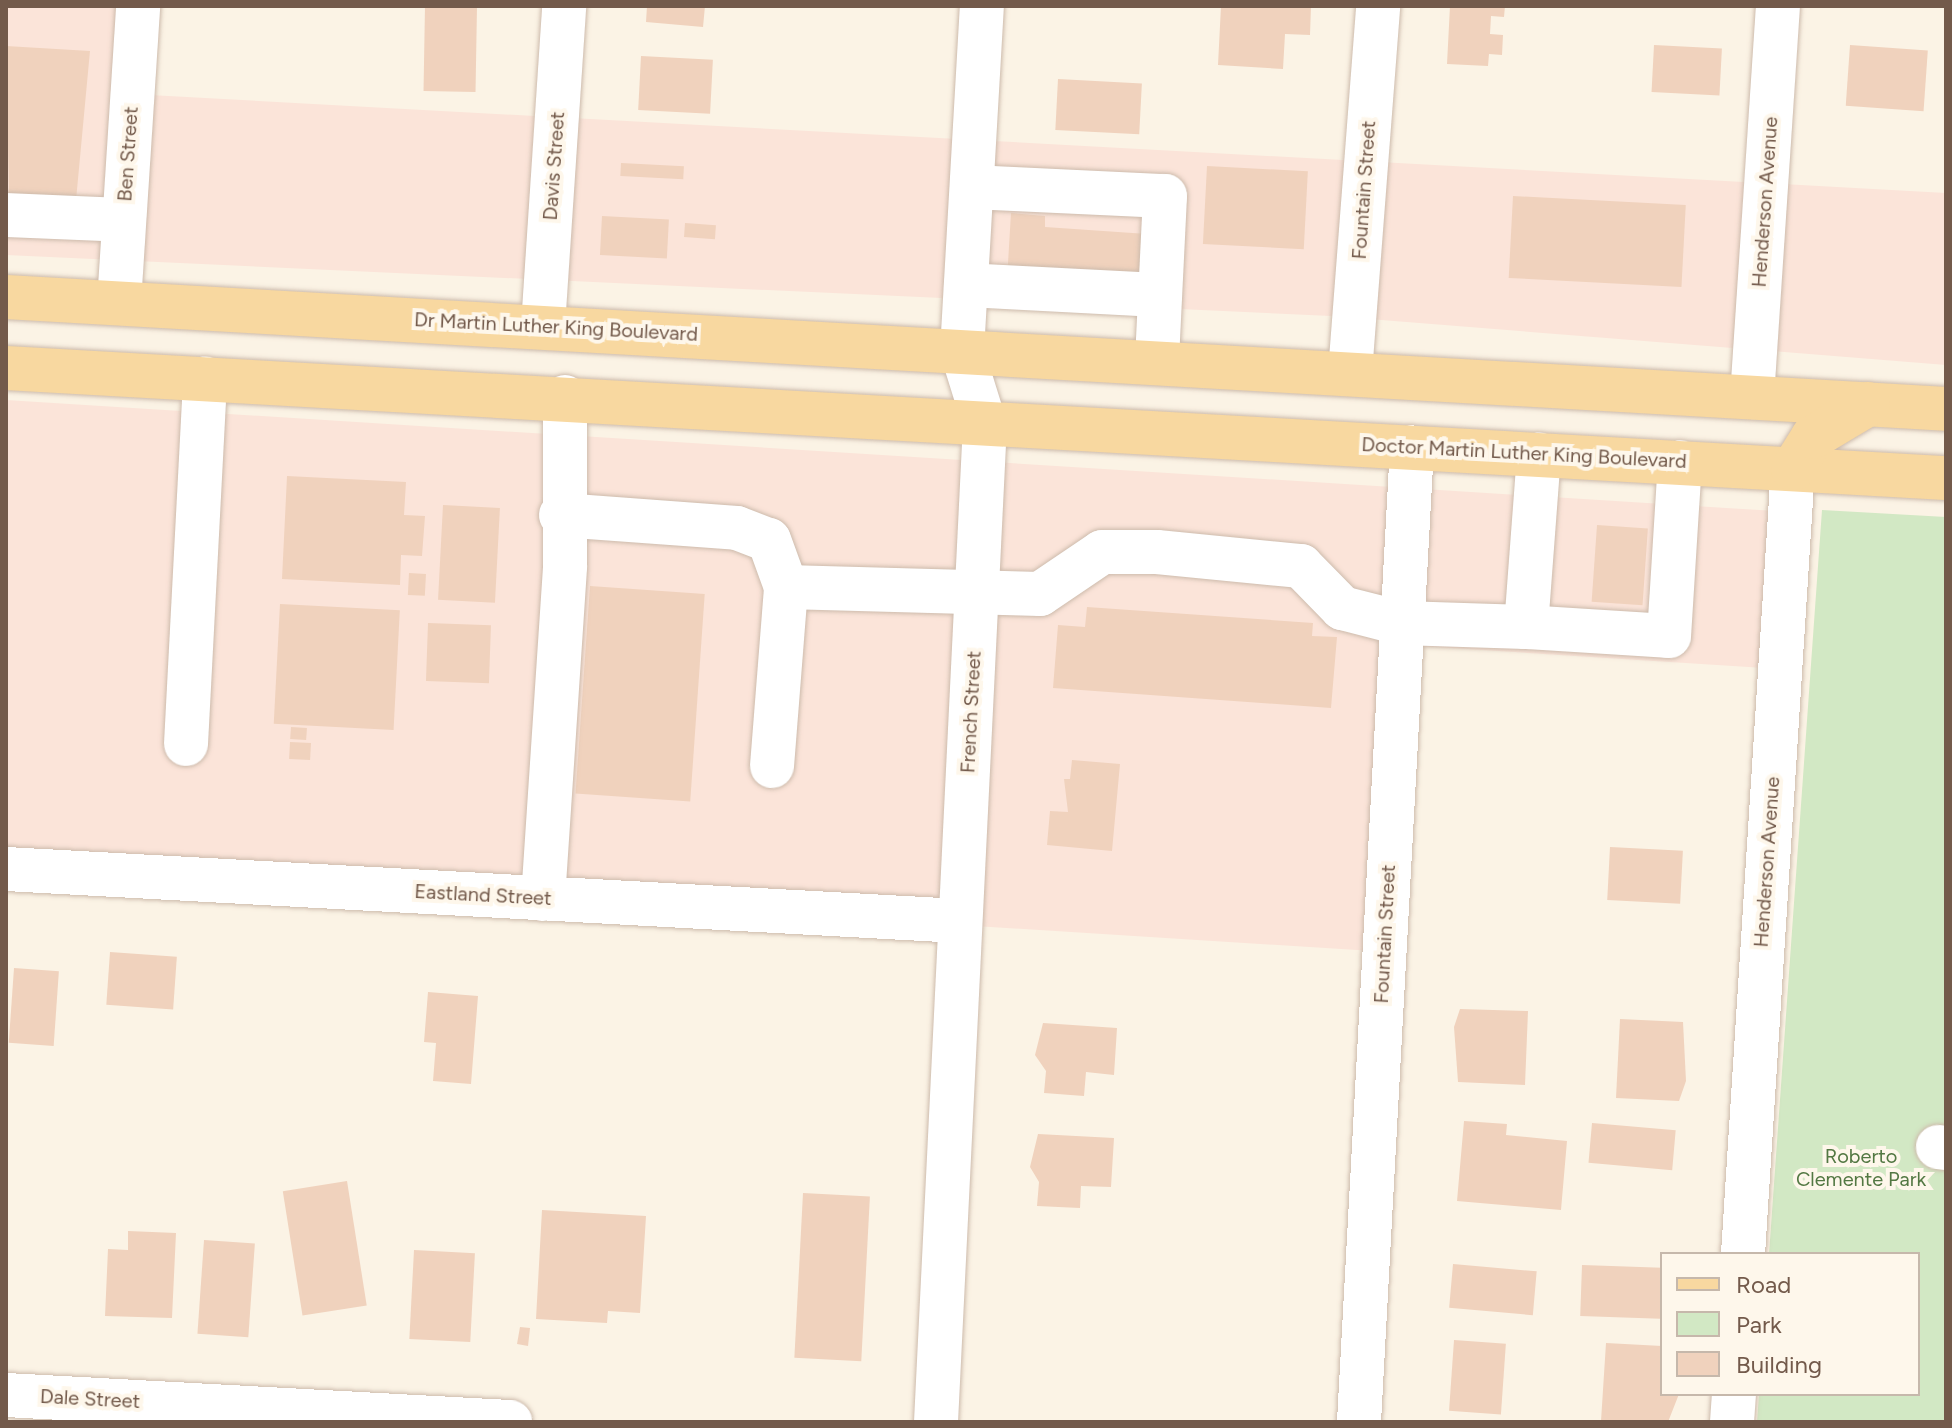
<!DOCTYPE html>
<style>
body{margin:0}
#map{position:relative;width:1952px;height:1428px;overflow:hidden;background:#fbf3e5;font-family:Figtree,sans-serif}
div>[style]{position:absolute}
.commercial>*{inset:0;background:#fbe4d9}
.green>*{inset:0;background:#d2e8c4}
.building>*{inset:0;background:#f0d2bd;transform-origin:0 0}
.roads{filter:drop-shadow(0 0 2px #cdbbac) drop-shadow(0 0 2px #cdbbac)}
.minor>*{height:44px;margin:-22px;padding:0 22px;transform-origin:22px;border-radius:22px;background:#fff}
.major>*{height:44px;margin:-22px;padding:0 22px;transform-origin:22px;border-radius:22px;background:#f8d8a0}
span{translate:-50% -50%;white-space:nowrap;text-align:center;line-height:1.15;-webkit-text-stroke:8px #fef7eb;paint-order:stroke}
.street-label{font-size:20px;color:#735a4b}
.park-label{font-size:20px;color:#537843}
.frame{position:absolute;inset:0;border:8px solid #735a4b;pointer-events:none}
.legend{position:absolute;left:1660px;top:1252px;width:260px;height:144px;box-sizing:border-box;background:#fef7eb;border:2px solid #c6b8ab;margin:0;padding:10px 14px;list-style:none;font-size:24px;color:#735a4b}
.legend li{display:flex;align-items:center;gap:16px;height:40px}
.legend b{width:40px;border:2px solid #c6b8ab}
</style>
<div id="map">
<div class="commercial">
<i style="clip-path:polygon(6px 6px,118px 6px,113px 93px,1946px 193px,1946px 365px,1331px 316px,6px 255px)"></i>
<i style="clip-path:polygon(6px 400px,1806px 513px,1795px 670px,1388px 644px,1373px 951px,6px 865px)"></i>
</div>
<div class="green">
<i style="clip-path:polygon(1822px 510px,1946px 517px,1946px 1422px,1757px 1422px,1759px 1394px,1918px 1394px,1918px 1254px,1769px 1254px)"></i>
</div>
<div class="building">
<i style="left:425px;top:6px;width:52px;height:85px;rotate:1deg"></i>
<i style="clip-path:polygon(647px 6px,705px 6px,703px 27px,646px 22px)"></i>
<i style="clip-path:polygon(1221px 6px,1311px 6px,1310px 35px,1285px 34px,1283px 69px,1218px 65px)"></i>
<i style="clip-path:polygon(1450px 6px,1505px 6px,1504px 17px,1491px 16px,1490px 34px,1503px 35px,1502px 55px,1489px 54px,1488px 66px,1447px 64px)"></i>
<i style="left:1654px;top:45px;width:68px;height:47px;rotate:3deg"></i>
<i style="left:1850px;top:45px;width:78px;height:61px;rotate:4deg"></i>
<i style="clip-path:polygon(6px 46px,90px 51px,76px 200px,9px 195px)"></i>
<i style="left:641px;top:56px;width:72px;height:54px;rotate:3deg"></i>
<i style="left:1058px;top:79px;width:84px;height:51px;rotate:3deg"></i>
<i style="left:621px;top:163px;width:63px;height:13px;rotate:3deg"></i>
<i style="left:1207px;top:166px;width:101px;height:78px;rotate:3deg"></i>
<i style="left:1513px;top:196px;width:173px;height:82px;rotate:3deg"></i>
<i style="clip-path:polygon(1011px 213px,1045px 216px,1045px 227px,1147px 234px,1144px 288px,1007px 280px)"></i>
<i style="left:602px;top:216px;width:67px;height:39px;rotate:3deg"></i>
<i style="left:685px;top:223px;width:31px;height:14px;rotate:4deg"></i>
<i style="clip-path:polygon(287px 476px,406px 482px,404px 515px,425px 516px,422px 556px,401px 555px,400px 585px,282px 579px)"></i>
<i style="left:443px;top:505px;width:57px;height:95px;rotate:3deg"></i>
<i style="left:1597px;top:525px;width:51px;height:77px;rotate:4deg"></i>
<i style="left:409px;top:573px;width:17px;height:22px;rotate:3deg"></i>
<i style="left:590px;top:586px;width:115px;height:208px;rotate:4deg"></i>
<i style="left:280px;top:604px;width:120px;height:120px;rotate:3deg"></i>
<i style="clip-path:polygon(1087px 607px,1313px 623px,1312px 636px,1337px 637px,1331px 708px,1053px 688px,1058px 625px,1085px 627px)"></i>
<i style="left:428px;top:623px;width:63px;height:58px;rotate:2deg"></i>
<i style="left:291px;top:727px;width:16px;height:12px;rotate:4deg"></i>
<i style="left:290px;top:742px;width:21px;height:17px;rotate:3deg"></i>
<i style="clip-path:polygon(1072px 760px,1120px 764px,1112px 851px,1047px 845px,1050px 811px,1068px 812px,1064px 779px,1070px 779px)"></i>
<i style="left:1610px;top:847px;width:73px;height:53px;rotate:3deg"></i>
<i style="left:110px;top:952px;width:67px;height:53px;rotate:4deg"></i>
<i style="left:14px;top:968px;width:45px;height:75px;rotate:4deg"></i>
<i style="clip-path:polygon(428px 992px,478px 996px,471px 1084px,433px 1081px,436px 1043px,424px 1042px)"></i>
<i style="clip-path:polygon(1460px 1009px,1528px 1011px,1525px 1085px,1458px 1082px,1454px 1027px)"></i>
<i style="clip-path:polygon(1620px 1019px,1683px 1022px,1686px 1081px,1679px 1101px,1616px 1098px)"></i>
<i style="clip-path:polygon(1043px 1023px,1117px 1028px,1114px 1075px,1086px 1072px,1084px 1096px,1044px 1093px,1046px 1071px,1035px 1055px)"></i>
<i style="clip-path:polygon(1464px 1121px,1507px 1124px,1506px 1135px,1567px 1141px,1561px 1210px,1457px 1201px)"></i>
<i style="left:1592px;top:1123px;width:84px;height:40px;rotate:5deg"></i>
<i style="clip-path:polygon(1038px 1134px,1114px 1138px,1111px 1187px,1081px 1186px,1080px 1208px,1037px 1206px,1039px 1182px,1030px 1167px)"></i>
<i style="left:347px;top:1181px;width:126px;height:65px;rotate:81deg"></i>
<i style="left:803px;top:1193px;width:67px;height:165px;rotate:3deg"></i>
<i style="clip-path:polygon(542px 1210px,646px 1216px,640px 1313px,608px 1311px,607px 1323px,536px 1319px)"></i>
<i style="clip-path:polygon(128px 1231px,176px 1233px,172px 1318px,105px 1316px,108px 1249px,128px 1250px)"></i>
<i style="left:204px;top:1240px;width:51px;height:94px;rotate:4deg"></i>
<i style="left:414px;top:1250px;width:61px;height:89px;rotate:3deg"></i>
<i style="left:1453px;top:1264px;width:84px;height:44px;rotate:5deg"></i>
<i style="left:1582px;top:1265px;width:80px;height:51px;rotate:2deg"></i>
<i style="clip-path:polygon(520px 1327px,530px 1328px,528px 1346px,517px 1344px)"></i>
<i style="left:1454px;top:1340px;width:52px;height:71px;rotate:4deg"></i>
<i style="clip-path:polygon(1606px 1343px,1662px 1346px,1662px 1394px,1679px 1394px,1668px 1422px,1601px 1421px)"></i>
</div>
<div class="roads">
<div class="minor">
<i style="left:972px;top:187px;width:193px;rotate:2.7deg"></i>
<i style="left:1165px;top:196px;width:166px;rotate:92.8deg"></i>
<i style="left:6px;top:215px;width:118px;rotate:2.4deg"></i>
<i style="left:966px;top:285px;width:194px;rotate:3deg"></i>
<i style="left:119px;top:303px;width:298px;rotate:-86.3deg"></i>
<i style="left:543px;top:326px;width:321px;rotate:-86.2deg"></i>
<i style="left:1350px;top:373px;width:368px;rotate:-85.6deg"></i>
<i style="left:1752px;top:397px;width:392px;rotate:-86.2deg"></i>
<i style="left:561px;top:515px;width:176px;rotate:4.2deg"></i>
<i style="left:737px;top:528px;width:34px;rotate:21deg"></i>
<i style="left:769px;top:540px;width:50px;rotate:70.1deg"></i>
<i style="left:786px;top:587px;width:254px;rotate:1.6deg"></i>
<i style="left:1040px;top:594px;width:75px;rotate:-34.1deg"></i>
<i style="left:1102px;top:552px;width:55px"></i>
<i style="left:1157px;top:552px;width:145px;rotate:5.6deg"></i>
<i style="left:1301px;top:566px;width:59px;rotate:45.7deg"></i>
<i style="left:1342px;top:608px;width:61px;rotate:14.3deg"></i>
<i style="left:1401px;top:623px;width:125px;rotate:1.8deg"></i>
<i style="left:1526px;top:627px;width:173px;rotate:-85.7deg"></i>
<i style="left:1526px;top:627px;width:143px;rotate:3.6deg"></i>
<i style="left:1669px;top:636px;width:174px;rotate:-86.4deg"></i>
<i style="left:186px;top:744px;width:366px;rotate:-87deg"></i>
<i style="left:772px;top:766px;width:180px;rotate:-85.5deg"></i>
<i style="left:6px;top:869px;width:955px;rotate:3.12deg"></i>
<i style="left:543px;top:899px;width:334px;rotate:-86.2deg"></i>
<i style="left:565px;top:566px;width:169px;rotate:-90deg"></i>
<i style="left:1938px;top:1147px;width:8px;rotate:7deg"></i>
<i style="left:1743px;top:1254px;width:787px;rotate:-86.36deg"></i>
<i style="left:6px;top:1395px;width:505px;rotate:3.07deg"></i>
<i style="left:936px;top:1422px;width:998px;rotate:-87.19deg"></i>
<i style="left:985px;top:425px;width:77px;rotate:-107.3deg"></i>
<i style="left:962px;top:351px;width:346px;rotate:-86.7deg"></i>
<i style="left:1359px;top:1422px;width:976px;rotate:-86.89deg"></i>
<i style="left:1732px;top:1422px;width:28px;rotate:-86deg"></i>
</div>
<div class="major">
<i style="left:6px;top:297px;width:1943px;rotate:3.3deg"></i>
<i style="left:6px;top:368px;width:1943px;rotate:3.25deg"></i>
<i style="left:1793px;top:469px;width:38px;rotate:-58deg"></i>
<i style="left:1813px;top:437px;width:64px;rotate:-31deg"></i>
</div>
</div>
<div class="street-label">
<span style="left:128px;top:154px;rotate:-86deg">Ben Street</span>
<span style="left:554px;top:166px;rotate:-86deg">Davis Street</span>
<span style="left:1364px;top:190px;rotate:-86deg">Fountain Street</span>
<span style="left:1765px;top:202px;rotate:-86deg">Henderson Avenue</span>
<span style="left:556px;top:327px;rotate:3deg">Dr Martin Luther King Boulevard</span>
<span style="left:1524px;top:453px;rotate:3deg">Doctor Martin Luther King Boulevard</span>
<span style="left:971px;top:712px;rotate:-87deg">French Street</span>
<span style="left:1767px;top:862px;rotate:-86deg">Henderson Avenue</span>
<span style="left:483px;top:895px;rotate:3deg">Eastland Street</span>
<span style="left:1385px;top:934px;rotate:-87deg">Fountain Street</span>
<span style="left:90px;top:1399px;rotate:3deg">Dale Street</span>
</div>
<div class="park-label">
<span style="left:1861px;top:1168px">Roberto<br>Clemente Park</span>
</div>
<div class="frame"></div>
<ul class="legend">
<li><b style="height:10px;background:#f8d8a0"></b>Road</li>
<li><b style="height:22px;background:#d2e8c4"></b>Park</li>
<li><b style="height:22px;background:#f0d2bd"></b>Building</li>
</ul>
</div>
